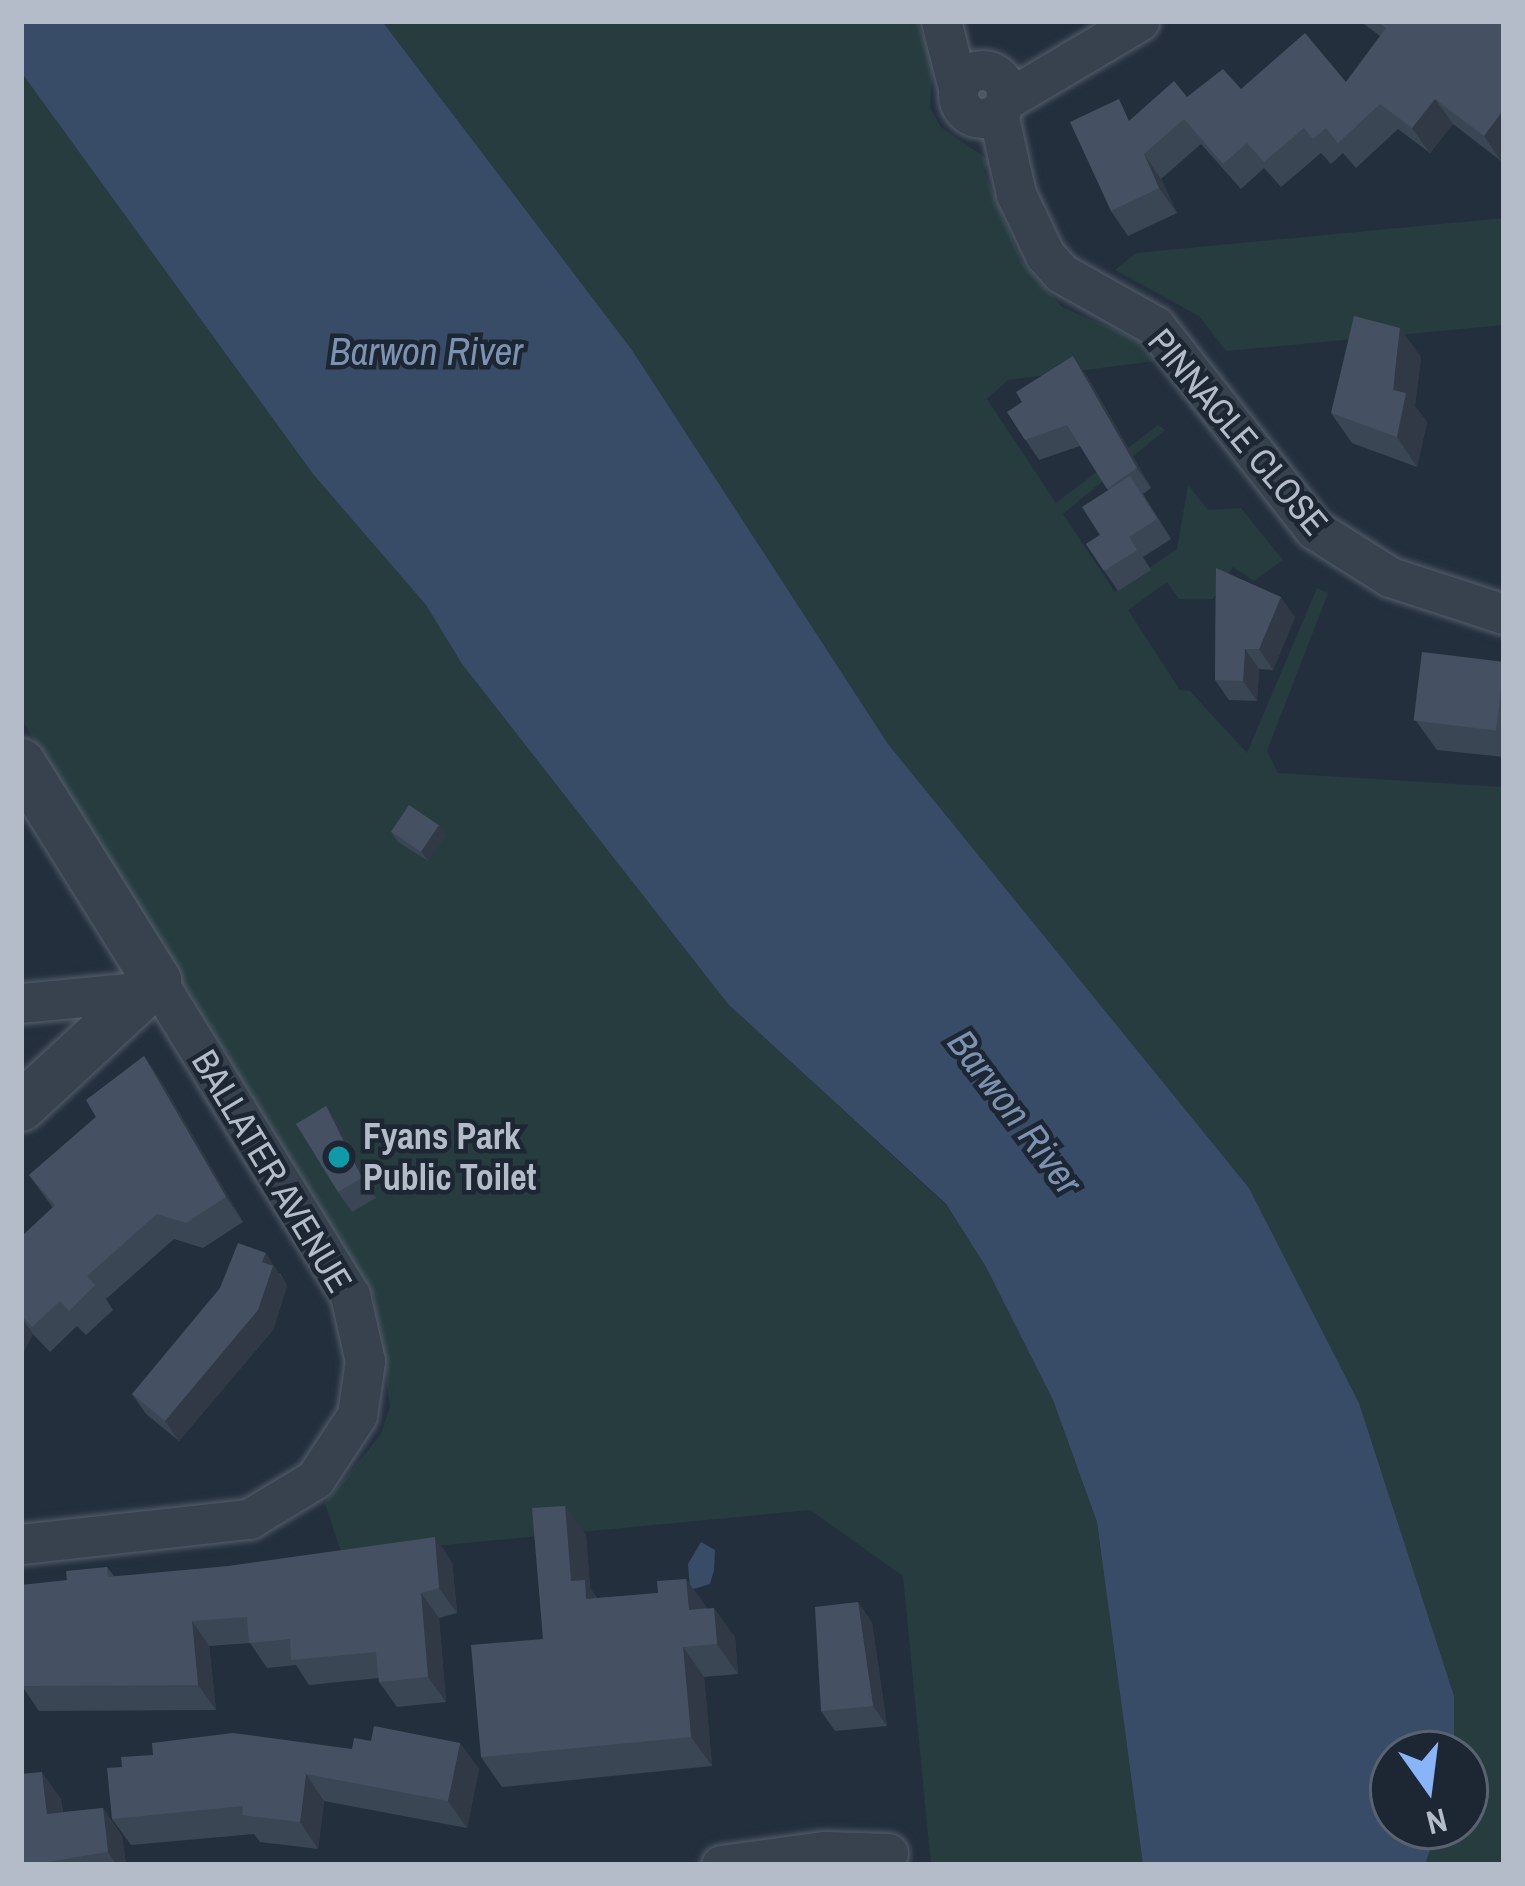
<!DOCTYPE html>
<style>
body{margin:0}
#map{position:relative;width:1525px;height:1886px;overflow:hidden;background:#242f3e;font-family:"Archivo Narrow",sans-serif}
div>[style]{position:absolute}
.green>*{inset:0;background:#263c3f}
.water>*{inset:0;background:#394c67}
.roads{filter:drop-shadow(0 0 3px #565f6c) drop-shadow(0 0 3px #565f6c)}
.minor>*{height:39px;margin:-19.5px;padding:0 19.5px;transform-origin:19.5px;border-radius:19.5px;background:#38414e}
.minor>.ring{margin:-19.5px;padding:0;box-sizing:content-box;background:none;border:39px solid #38414e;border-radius:50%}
.tertiary>*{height:48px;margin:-24px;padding:0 24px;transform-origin:24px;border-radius:24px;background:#38414e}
.wall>*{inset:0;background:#3b4654}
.shaded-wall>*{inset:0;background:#303945}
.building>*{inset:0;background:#455162;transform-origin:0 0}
.dots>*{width:33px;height:33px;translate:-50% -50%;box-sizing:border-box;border:6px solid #1d2633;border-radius:50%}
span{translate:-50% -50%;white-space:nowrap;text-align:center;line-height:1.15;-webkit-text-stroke:9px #1d2633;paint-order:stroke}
.street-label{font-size:36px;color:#b4bcc9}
.poi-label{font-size:36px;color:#b4bcc9;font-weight:700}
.left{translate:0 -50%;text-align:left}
.water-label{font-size:39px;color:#7c92b1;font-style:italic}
.frame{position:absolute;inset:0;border:24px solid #b4bcc9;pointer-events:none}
.north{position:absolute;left:1369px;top:1730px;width:120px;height:120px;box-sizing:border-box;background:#1d2633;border:3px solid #59626f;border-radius:50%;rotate:166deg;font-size:33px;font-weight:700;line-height:48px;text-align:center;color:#b4bcc9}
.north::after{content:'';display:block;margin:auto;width:42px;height:54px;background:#8ab4f8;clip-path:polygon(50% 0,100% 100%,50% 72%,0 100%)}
</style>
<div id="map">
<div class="green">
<i style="clip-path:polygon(382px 21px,917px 21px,933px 62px,930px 108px,941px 127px,990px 161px,984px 171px,1022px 262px,1062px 307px,1136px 339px,1155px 361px,1008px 380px,987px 399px,1056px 503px,1158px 425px,1165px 430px,1063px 514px,1115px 592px,1177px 549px,1188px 485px,1208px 510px,1241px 508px,1283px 560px,1254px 581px,1233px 567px,1213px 599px,1179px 599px,1167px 582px,1128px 610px,1180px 690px,1190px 691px,1247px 753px,1317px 588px,1328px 593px,1267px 751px,1278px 773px,1504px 787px,1504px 1865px,1425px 1865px,1438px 1826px,1465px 1826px,1465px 1754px,1454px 1754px,1454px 1696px,1359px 1403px,1249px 1188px,888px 744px,632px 350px)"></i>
<i style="clip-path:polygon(21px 72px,313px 474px,426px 605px,462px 664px,728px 1004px,946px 1205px,986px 1267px,1053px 1400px,1097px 1522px,1143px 1865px,931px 1865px,903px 1576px,810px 1510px,342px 1555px,325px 1503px,381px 1434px,390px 1406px,373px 1295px,21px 718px)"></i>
<i style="clip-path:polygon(1504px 218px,1504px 325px,1226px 351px,1199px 316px,1115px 270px,1136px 253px)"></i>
</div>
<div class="water">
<i style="clip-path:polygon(21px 21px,382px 21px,632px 350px,888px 744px,1249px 1188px,1359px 1403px,1454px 1696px,1454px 1754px,1393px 1754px,1393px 1826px,1438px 1826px,1425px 1865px,1143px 1865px,1097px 1522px,1053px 1400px,986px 1267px,946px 1204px,728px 1004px,462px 664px,426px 605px,313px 474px,21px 72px)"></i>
<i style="clip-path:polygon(701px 1542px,715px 1550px,714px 1570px,710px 1584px,690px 1590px,688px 1564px)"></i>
</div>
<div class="roads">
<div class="minor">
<i style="left:941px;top:21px;width:69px;rotate:75.8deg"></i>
<i class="ring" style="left:958px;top:70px;width:9px;height:9px"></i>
<i style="left:1006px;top:100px;width:155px;rotate:-30.7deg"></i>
<i style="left:998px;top:113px;width:83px;rotate:77.5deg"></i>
<i style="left:1016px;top:194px;width:68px;rotate:64.6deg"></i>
<i style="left:1045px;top:255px;width:24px;rotate:48deg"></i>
<i style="left:1061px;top:273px;width:108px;rotate:29.4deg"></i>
<i style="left:1155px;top:326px;width:258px;rotate:51.9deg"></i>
<i style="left:1314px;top:529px;width:90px;rotate:32.3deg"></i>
<i style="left:1390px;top:577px;width:120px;rotate:18deg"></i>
<i style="left:21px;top:1003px;width:126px;rotate:-5.5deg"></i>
<i style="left:21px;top:1544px;width:229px;rotate:-6.3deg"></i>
<i style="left:249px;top:1519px;width:77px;rotate:-31.2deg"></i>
<i style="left:315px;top:1479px;width:77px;rotate:-56.7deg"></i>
<i style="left:357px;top:1415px;width:55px;rotate:-81.6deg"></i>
<i style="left:365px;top:1361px;width:68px;rotate:-102.8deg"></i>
<i style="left:350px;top:1295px;width:369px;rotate:-121.6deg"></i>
<i style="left:721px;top:1865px;width:105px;rotate:-7.7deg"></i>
<i style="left:825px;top:1851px;width:63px;rotate:1.8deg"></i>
</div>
<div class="tertiary">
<i style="left:21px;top:763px;width:257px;rotate:58deg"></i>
<i style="left:157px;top:981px;width:185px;rotate:137.2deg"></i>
</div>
</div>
<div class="wall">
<i style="clip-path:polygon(1360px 21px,1504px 21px,1501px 161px,1453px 124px,1430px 153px,1398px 129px,1356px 168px,1343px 153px,1331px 164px,1321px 153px,1281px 187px,1264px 168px,1241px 189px,1201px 144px,1161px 179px,1177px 213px,1128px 236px,1111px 211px,1132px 118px,1187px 97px,1241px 89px,1346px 82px,1380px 36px)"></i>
<i style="clip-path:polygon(1421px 357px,1415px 406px,1427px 422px,1417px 467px,1352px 443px,1331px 413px)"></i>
<i style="clip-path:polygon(1087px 376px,1151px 488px,1143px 494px,1171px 539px,1143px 557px,1151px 570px,1118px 591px,1086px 544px,1100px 535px,1108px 490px,1080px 446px,1039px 460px,1007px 412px)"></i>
<i style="clip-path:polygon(1216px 568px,1295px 617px,1273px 670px,1259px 669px,1257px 701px,1229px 700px,1215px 680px)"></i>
<i style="clip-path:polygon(1504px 662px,1504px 757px,1437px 750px,1416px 721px)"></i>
<i style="clip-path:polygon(439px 825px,446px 835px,428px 861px,398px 842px,391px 832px)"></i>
<i style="clip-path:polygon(144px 1056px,161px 1081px,243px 1222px,203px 1248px,174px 1239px,106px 1299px,113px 1310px,86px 1335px,77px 1326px,50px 1352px,33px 1334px,21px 1357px,21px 1237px,53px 1208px,29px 1175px,96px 1117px)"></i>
<i style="clip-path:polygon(326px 1106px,340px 1126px,376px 1198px,352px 1212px,338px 1192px)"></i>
<i style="clip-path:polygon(280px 1273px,287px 1286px,273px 1330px,179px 1441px,146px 1414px,132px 1394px)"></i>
<i style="clip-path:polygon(565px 1506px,586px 1535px,590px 1588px,597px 1598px,658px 1593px,686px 1579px,707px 1608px,735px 1637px,738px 1674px,704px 1677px,712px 1766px,502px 1787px,481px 1757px,543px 1639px)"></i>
<i style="clip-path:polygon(452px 1562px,457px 1613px,439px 1618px,446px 1702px,397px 1707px,379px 1682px,379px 1678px,309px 1685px,296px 1665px,267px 1668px,250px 1643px,209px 1646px,216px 1710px,39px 1711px,22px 1686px,67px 1580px,107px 1567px,114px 1576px)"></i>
<i style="clip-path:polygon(858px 1602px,872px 1623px,887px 1726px,835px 1731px,821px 1711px)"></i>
<i style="clip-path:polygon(371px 1741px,460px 1743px,479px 1769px,467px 1828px,324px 1801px,318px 1849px,260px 1842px,254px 1834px,131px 1845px,112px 1819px,122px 1767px,352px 1749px)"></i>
<i style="clip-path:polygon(61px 1799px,63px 1812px,103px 1808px,122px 1836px,126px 1865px,21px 1865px)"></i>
</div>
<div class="shaded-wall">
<i style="clip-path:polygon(1435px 99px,1453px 124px,1430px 153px,1412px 128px)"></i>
<i style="clip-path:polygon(1504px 109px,1504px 157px,1501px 161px,1484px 136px)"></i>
<i style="clip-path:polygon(1144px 154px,1161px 179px,1177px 213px,1159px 188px)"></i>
<i style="clip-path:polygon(1400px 328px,1421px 357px,1415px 406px,1427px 422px,1417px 467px,1397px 437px,1393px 390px)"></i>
<i style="clip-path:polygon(1073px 356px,1087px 376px,1151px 488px,1137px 468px)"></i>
<i style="clip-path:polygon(1281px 597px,1295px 617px,1273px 670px,1259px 649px)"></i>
<i style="clip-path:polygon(1245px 649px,1259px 669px,1257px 701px,1243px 681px)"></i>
<i style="clip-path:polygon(439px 825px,446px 835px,428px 861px,421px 851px)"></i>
<i style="clip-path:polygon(144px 1056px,161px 1081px,243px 1222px,226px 1197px)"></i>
<i style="clip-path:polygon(326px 1106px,340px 1126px,376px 1198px,362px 1178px)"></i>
<i style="clip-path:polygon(266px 1253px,287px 1286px,273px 1330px,179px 1441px,165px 1421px,262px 1262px)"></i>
<i style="clip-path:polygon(21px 1317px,33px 1334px,21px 1357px)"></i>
<i style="clip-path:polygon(565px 1506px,586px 1535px,590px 1588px,605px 1610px,607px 1628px,571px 1581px)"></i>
<i style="clip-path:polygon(435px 1537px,452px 1562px,457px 1613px,439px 1588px)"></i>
<i style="clip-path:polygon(686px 1579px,707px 1608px,689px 1610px)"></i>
<i style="clip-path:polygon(421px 1593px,439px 1618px,446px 1702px,428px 1677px)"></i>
<i style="clip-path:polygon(858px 1602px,872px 1623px,887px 1726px,873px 1706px)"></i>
<i style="clip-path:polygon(714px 1608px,735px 1637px,738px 1674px,717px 1644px)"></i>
<i style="clip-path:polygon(192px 1621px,209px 1646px,216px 1710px,198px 1685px)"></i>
<i style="clip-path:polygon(683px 1647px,704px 1677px,712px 1766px,691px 1737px)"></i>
<i style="clip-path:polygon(460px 1743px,479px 1769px,467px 1828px,448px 1801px)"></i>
<i style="clip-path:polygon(42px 1772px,61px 1799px,66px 1842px,47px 1814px)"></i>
<i style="clip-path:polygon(306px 1774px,324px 1801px,318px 1849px,300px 1822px)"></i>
<i style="clip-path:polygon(103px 1808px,122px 1836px,126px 1865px,117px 1865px,108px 1852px)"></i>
</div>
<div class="building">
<i style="clip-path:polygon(1376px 21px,1504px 21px,1504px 109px,1484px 136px,1435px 99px,1412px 128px,1380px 104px,1338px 143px,1326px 128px,1313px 139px,1304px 128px,1264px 162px,1247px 143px,1223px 164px,1184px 119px,1144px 154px,1159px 188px,1111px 211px,1070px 122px,1119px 99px,1129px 121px,1174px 81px,1187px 97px,1223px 69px,1241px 89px,1305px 33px,1346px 82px,1386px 28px)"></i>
<i style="clip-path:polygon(1354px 316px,1400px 328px,1393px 390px,1406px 393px,1397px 437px,1331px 413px)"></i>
<i style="clip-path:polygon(1073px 356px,1137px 468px,1107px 489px,1067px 425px,1025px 440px,1007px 412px,1022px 402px,1016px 392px)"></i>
<i style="clip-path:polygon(1130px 476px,1157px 519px,1129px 537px,1137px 550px,1104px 571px,1086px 544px,1100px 535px,1082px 507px)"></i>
<i style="clip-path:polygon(1216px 568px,1281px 597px,1259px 649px,1245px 649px,1243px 681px,1215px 680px)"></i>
<i style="left:1422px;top:652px;width:83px;height:69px;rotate:7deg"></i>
<i style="left:409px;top:805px;width:36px;height:32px;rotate:34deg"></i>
<i style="clip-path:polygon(144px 1056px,226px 1197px,186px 1223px,157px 1214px,87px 1276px,95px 1285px,69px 1311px,60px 1301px,32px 1327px,21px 1315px,21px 1237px,55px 1205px,29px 1175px,96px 1117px,86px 1100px)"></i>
<i style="clip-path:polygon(326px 1106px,362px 1178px,338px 1192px,296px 1124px)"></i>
<i style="clip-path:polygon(238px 1243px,266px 1253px,262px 1262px,273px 1266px,258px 1310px,165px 1421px,132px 1394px,220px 1288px)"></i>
<i style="clip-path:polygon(565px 1506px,571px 1581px,585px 1580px,586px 1599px,658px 1593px,657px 1581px,686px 1579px,689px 1610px,714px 1608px,717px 1644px,683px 1647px,691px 1737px,481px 1757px,471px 1645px,543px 1639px,532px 1508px)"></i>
<i style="clip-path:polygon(435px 1537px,439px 1588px,421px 1593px,428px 1677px,379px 1682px,376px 1652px,291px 1660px,290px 1639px,249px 1643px,247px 1617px,192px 1621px,198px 1685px,22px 1686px,21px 1585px,67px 1580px,66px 1571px,107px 1567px,108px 1577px,228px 1566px)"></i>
<i style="clip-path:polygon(858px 1602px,873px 1706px,821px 1711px,815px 1607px)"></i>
<i style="clip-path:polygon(374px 1726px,460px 1743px,448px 1801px,306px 1774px,300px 1822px,242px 1815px,243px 1806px,112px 1819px,107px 1768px,122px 1767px,121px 1757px,153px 1755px,152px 1743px,233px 1733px,352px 1749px,354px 1738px,371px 1741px)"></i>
<i style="clip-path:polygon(42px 1772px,47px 1814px,103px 1808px,108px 1852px,47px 1862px,47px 1865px,21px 1865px,21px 1774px)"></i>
</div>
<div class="dots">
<i style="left:339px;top:1157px;background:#0f9aa8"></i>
</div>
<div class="street-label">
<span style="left:1238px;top:432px;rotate:50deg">PINNACLE CLOSE</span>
<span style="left:272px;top:1171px;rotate:59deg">BALLATER AVENUE</span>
</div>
<div class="poi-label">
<span class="left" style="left:363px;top:1157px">Fyans Park<br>Public Toilet</span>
</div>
<div class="water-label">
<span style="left:426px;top:351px">Barwon River</span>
<span style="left:1015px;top:1112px;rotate:53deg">Barwon River</span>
</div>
<div class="frame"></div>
<div class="north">N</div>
</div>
